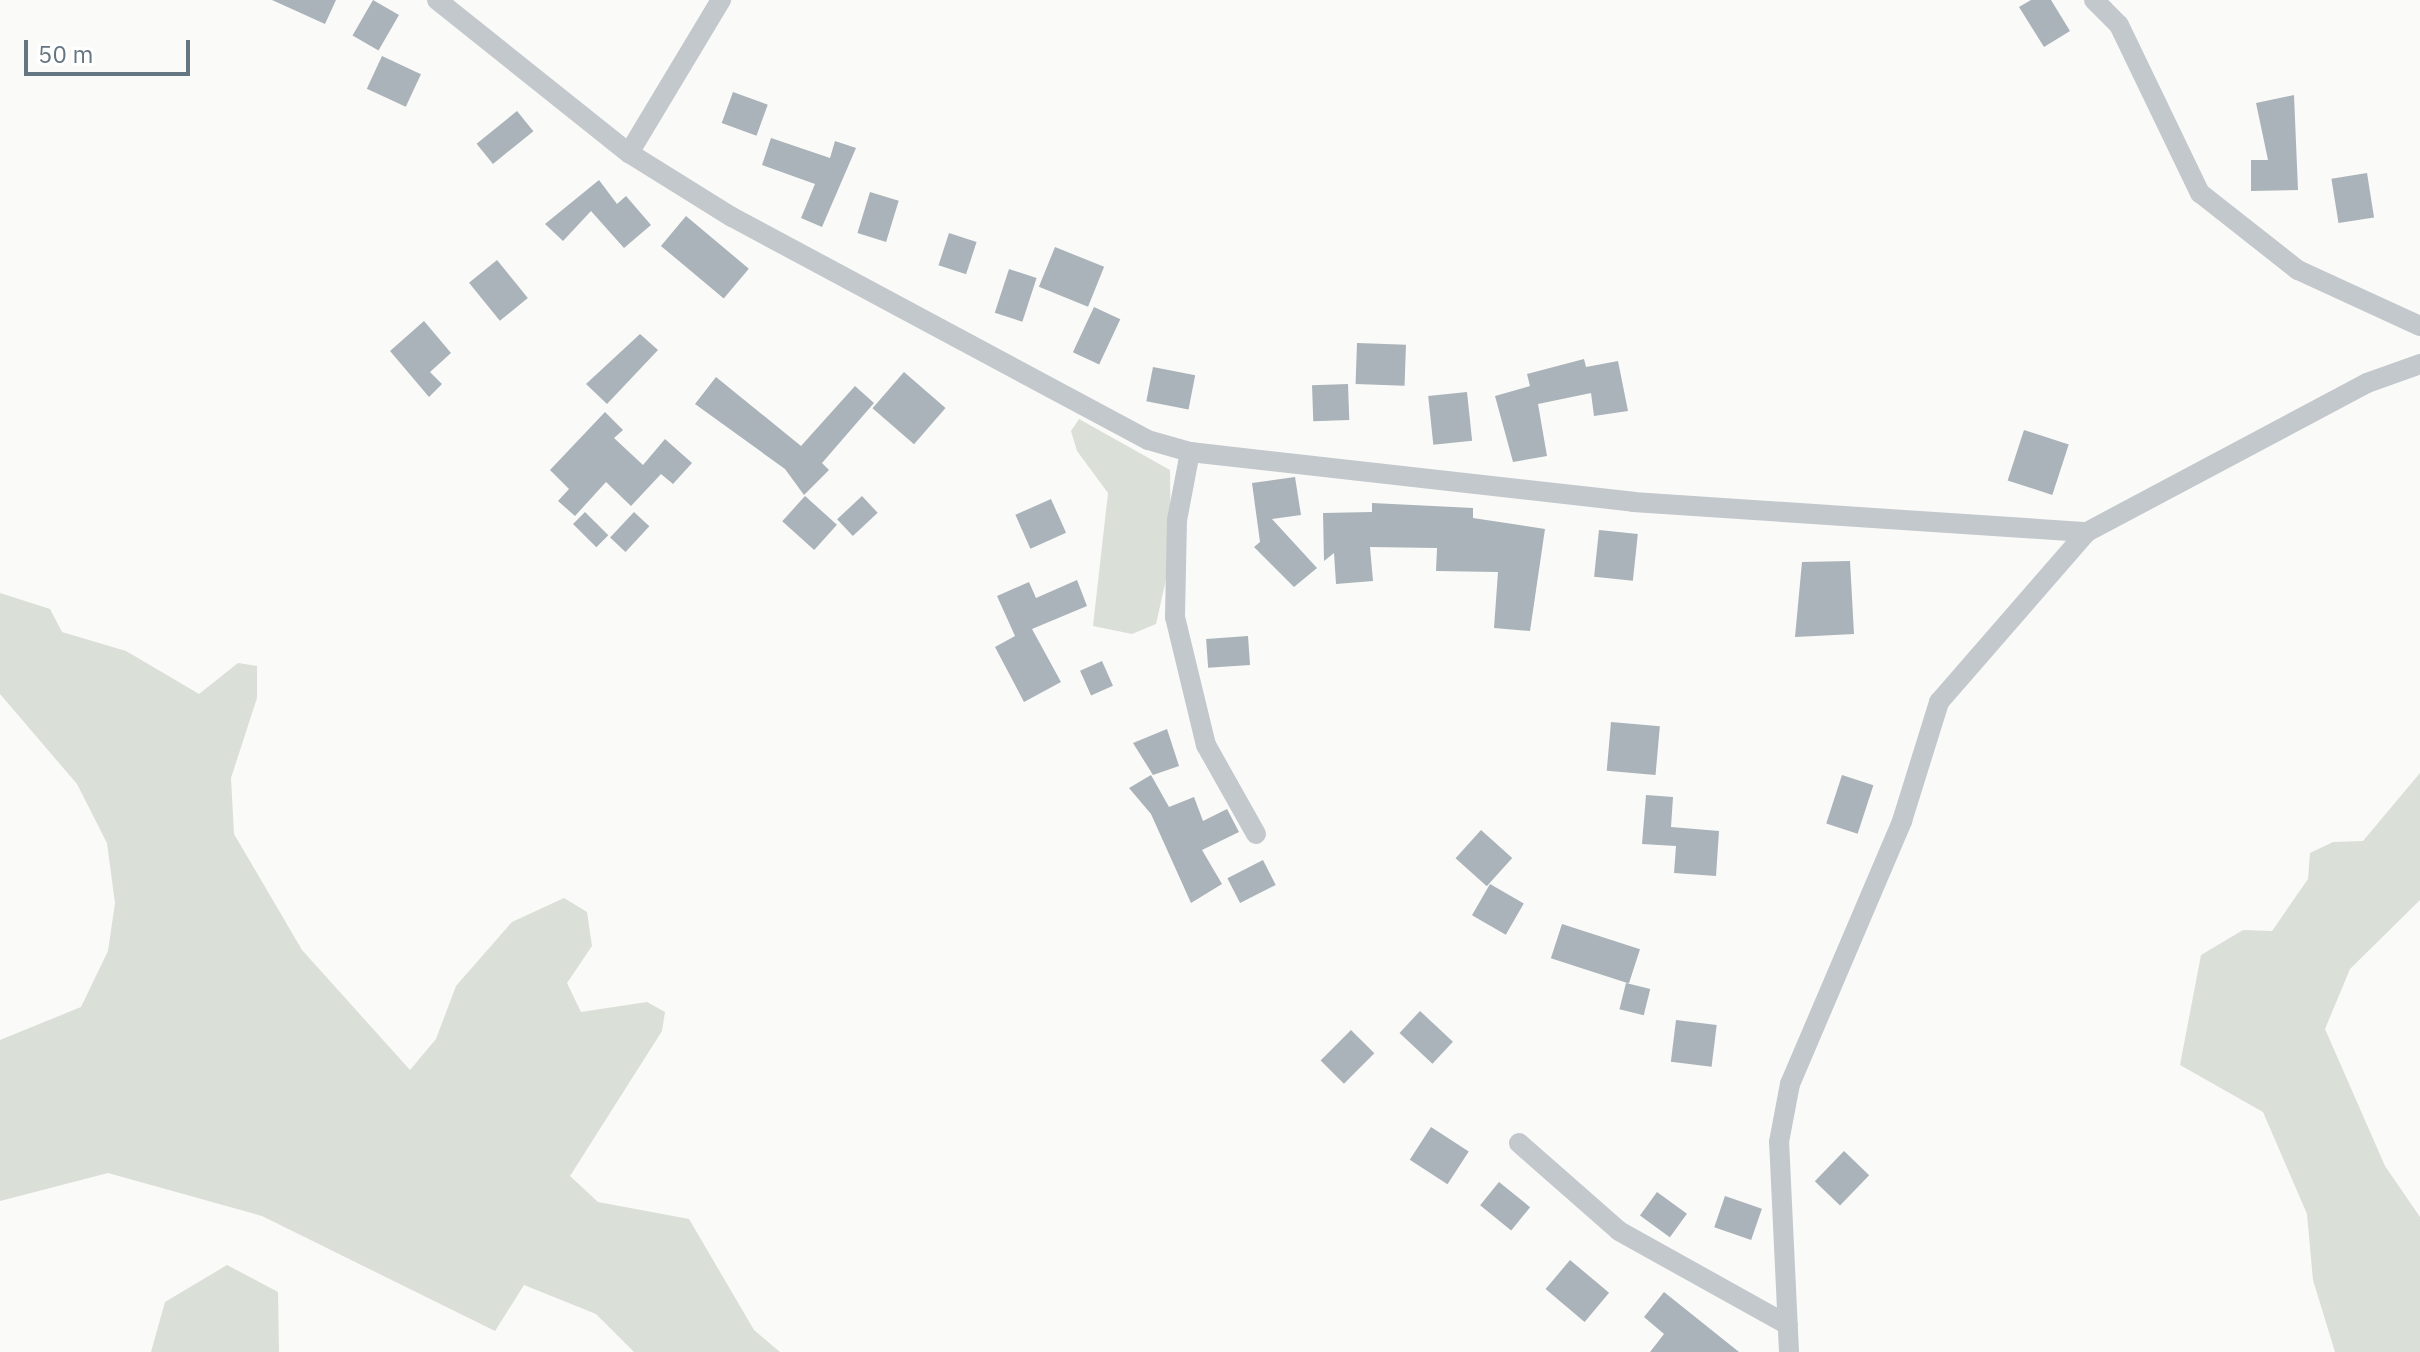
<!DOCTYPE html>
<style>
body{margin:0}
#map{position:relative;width:2420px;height:1352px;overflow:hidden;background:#fafaf8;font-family:"IBM Plex Sans",sans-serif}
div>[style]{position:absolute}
.green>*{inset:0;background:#dadfd7}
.building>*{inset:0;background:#aab3b9;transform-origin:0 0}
.minor>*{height:20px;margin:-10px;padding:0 10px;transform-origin:10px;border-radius:10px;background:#c3c8cc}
span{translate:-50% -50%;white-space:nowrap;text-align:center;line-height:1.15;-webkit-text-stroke:8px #fff;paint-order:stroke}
.scale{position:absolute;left:24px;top:40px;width:166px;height:36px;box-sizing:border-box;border:4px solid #657683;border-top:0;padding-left:10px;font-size:24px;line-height:28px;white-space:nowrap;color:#657683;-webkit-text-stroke:6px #fff;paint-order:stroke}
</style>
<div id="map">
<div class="green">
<i style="clip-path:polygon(1079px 419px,1170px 470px,1171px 557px,1156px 624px,1132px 634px,1093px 626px,1108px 493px,1077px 451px,1071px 431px)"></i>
<i style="clip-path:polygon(0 593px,50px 609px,62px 632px,126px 651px,199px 694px,238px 663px,257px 666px,257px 698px,231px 778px,234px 834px,302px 950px,410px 1070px,436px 1039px,456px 986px,512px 922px,564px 898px,587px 912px,592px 946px,567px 983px,581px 1012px,647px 1002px,665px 1012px,662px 1031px,570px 1176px,598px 1202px,689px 1219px,754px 1330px,780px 1352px,634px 1352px,596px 1314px,524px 1285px,495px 1331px,262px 1216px,108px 1173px,0 1201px,0 1040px,81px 1007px,108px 951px,115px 903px,107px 843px,77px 784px,0 694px)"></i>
<i style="clip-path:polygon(2420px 773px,2420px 900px,2350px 969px,2325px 1029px,2385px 1166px,2420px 1217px,2420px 1352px,2335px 1352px,2313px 1280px,2307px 1214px,2263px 1112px,2180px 1065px,2201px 955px,2243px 930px,2272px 931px,2308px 879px,2310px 853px,2333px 842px,2363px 841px)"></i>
<i style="clip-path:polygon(227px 1265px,278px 1292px,279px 1352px,151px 1352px,165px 1302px)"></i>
</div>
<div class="building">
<i style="clip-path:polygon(272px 0,336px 0,325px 24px)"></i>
<i style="left:373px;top:0;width:30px;height:41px;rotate:30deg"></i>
<i style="clip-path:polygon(2031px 0,2051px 0,2070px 31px,2044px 47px,2019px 7px)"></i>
<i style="left:382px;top:56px;width:43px;height:36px;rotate:25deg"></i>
<i style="left:733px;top:92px;width:37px;height:33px;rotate:20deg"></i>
<i style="clip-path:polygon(2294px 95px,2298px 190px,2251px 191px,2251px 160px,2268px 160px,2256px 103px)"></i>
<i style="left:517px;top:111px;width:26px;height:52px;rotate:51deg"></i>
<i style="clip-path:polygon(771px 138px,830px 158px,835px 141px,856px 148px,822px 227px,801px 218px,815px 184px,762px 165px)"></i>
<i style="left:2367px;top:173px;width:45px;height:36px;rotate:81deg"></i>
<i style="clip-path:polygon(599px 180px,617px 204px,626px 196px,651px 225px,624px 248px,591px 211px,563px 241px,545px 224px)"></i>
<i style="left:870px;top:192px;width:30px;height:43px;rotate:17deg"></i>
<i style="left:686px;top:216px;width:82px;height:39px;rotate:40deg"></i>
<i style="left:949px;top:233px;width:29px;height:34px;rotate:18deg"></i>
<i style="left:1055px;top:247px;width:53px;height:43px;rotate:22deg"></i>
<i style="left:497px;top:260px;width:49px;height:36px;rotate:51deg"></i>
<i style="left:1009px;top:269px;width:29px;height:46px;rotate:18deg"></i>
<i style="left:1094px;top:307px;width:29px;height:50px;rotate:25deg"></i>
<i style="clip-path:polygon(424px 321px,451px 353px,430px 372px,442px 384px,429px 397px,390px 351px)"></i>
<i style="clip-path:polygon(640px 334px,658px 350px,607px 404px,586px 384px)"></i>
<i style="left:1357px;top:343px;width:49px;height:41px;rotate:2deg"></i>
<i style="clip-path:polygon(1584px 359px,1586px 367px,1618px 361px,1628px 411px,1594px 416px,1591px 393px,1538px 404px,1547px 456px,1513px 462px,1495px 396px,1530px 386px,1527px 374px)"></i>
<i style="left:1153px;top:367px;width:43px;height:35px;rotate:11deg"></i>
<i style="left:904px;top:372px;width:55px;height:48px;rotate:41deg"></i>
<i style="clip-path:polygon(716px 377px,801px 446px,855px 386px,874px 403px,822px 463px,829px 470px,804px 495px,785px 469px,695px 404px)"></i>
<i style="left:1348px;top:384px;width:36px;height:36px;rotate:88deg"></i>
<i style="left:1467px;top:392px;width:49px;height:39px;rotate:84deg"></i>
<i style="clip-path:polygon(605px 412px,623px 430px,614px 438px,643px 465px,665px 439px,692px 463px,673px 484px,661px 474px,631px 506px,606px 482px,575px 516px,558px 501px,569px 489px,550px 470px)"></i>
<i style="left:2024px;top:430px;width:47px;height:53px;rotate:18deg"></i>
<i style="clip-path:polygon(1295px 477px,1301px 515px,1272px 519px,1317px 568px,1294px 587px,1254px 547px,1260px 542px,1252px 483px)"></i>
<i style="left:805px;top:496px;width:43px;height:34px;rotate:42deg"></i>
<i style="left:862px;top:496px;width:23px;height:34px;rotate:47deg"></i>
<i style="left:1051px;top:499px;width:37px;height:39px;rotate:66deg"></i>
<i style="clip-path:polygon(1372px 503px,1473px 508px,1473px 518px,1545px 529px,1530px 631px,1494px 628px,1498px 572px,1436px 571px,1437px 548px,1370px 547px,1373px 581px,1336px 584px,1334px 553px,1324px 561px,1323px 513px,1372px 512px)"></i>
<i style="left:585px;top:512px;width:33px;height:17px;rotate:45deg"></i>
<i style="left:634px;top:512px;width:21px;height:35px;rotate:43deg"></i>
<i style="left:1599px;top:530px;width:39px;height:47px;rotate:6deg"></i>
<i style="clip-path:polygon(1850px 561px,1854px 634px,1795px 637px,1802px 562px)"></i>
<i style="clip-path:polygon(1077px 580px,1087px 606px,1032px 629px,1061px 682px,1024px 702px,995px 647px,1015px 636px,997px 596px,1029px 582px,1036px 598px)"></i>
<i style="left:1248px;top:636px;width:29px;height:42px;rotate:86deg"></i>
<i style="left:1102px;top:661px;width:27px;height:24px;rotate:66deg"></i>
<i style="left:1611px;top:722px;width:49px;height:49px;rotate:5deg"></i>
<i style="clip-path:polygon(1167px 729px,1179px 766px,1153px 775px,1133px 743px)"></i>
<i style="clip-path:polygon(1151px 775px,1169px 807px,1194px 797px,1203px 821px,1227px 809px,1239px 832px,1202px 850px,1222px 884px,1191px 903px,1151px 814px,1129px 788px)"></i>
<i style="left:1842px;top:775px;width:33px;height:51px;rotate:18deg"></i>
<i style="clip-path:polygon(1646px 795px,1673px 797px,1671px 827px,1719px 831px,1716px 876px,1674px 873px,1676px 846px,1642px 844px)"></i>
<i style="left:1481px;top:830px;width:42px;height:38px;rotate:42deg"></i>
<i style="left:1263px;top:860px;width:28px;height:40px;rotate:63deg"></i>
<i style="left:1490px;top:884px;width:39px;height:36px;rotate:30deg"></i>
<i style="left:1562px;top:924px;width:82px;height:36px;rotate:18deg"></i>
<i style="left:1626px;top:983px;width:25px;height:27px;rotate:14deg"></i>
<i style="left:1420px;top:1011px;width:45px;height:30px;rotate:43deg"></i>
<i style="left:1676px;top:1020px;width:41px;height:42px;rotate:7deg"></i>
<i style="left:1351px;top:1030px;width:33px;height:43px;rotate:45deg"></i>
<i style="left:1431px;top:1127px;width:45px;height:39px;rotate:33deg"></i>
<i style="left:1844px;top:1151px;width:35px;height:42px;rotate:44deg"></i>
<i style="left:1499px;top:1182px;width:40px;height:30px;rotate:39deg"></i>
<i style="left:1657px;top:1192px;width:37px;height:29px;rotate:36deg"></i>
<i style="left:1725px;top:1196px;width:39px;height:33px;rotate:19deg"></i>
<i style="left:1570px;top:1260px;width:51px;height:38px;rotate:40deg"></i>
<i style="clip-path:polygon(1664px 1292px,1739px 1352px,1650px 1352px,1664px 1334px,1644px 1317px)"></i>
</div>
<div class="minor">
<i style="left:437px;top:0;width:246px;rotate:38.6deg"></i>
<i style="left:629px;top:153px;width:121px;rotate:31.9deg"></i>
<i style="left:732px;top:217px;width:472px;rotate:28.2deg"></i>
<i style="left:1148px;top:440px;width:44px;rotate:15.9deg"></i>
<i style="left:1190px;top:452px;width:446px;rotate:6.4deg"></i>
<i style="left:1633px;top:502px;width:455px;rotate:3.8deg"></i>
<i style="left:2087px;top:532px;width:317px;rotate:-28deg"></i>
<i style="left:2367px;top:383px;width:56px;rotate:-19.7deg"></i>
<i style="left:2094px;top:0;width:35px;rotate:45deg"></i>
<i style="left:2119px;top:25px;width:187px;rotate:64.3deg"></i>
<i style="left:2200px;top:193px;width:125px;rotate:38.2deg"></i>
<i style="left:2298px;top:270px;width:134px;rotate:24.7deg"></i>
<i style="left:629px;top:153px;width:179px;rotate:-59deg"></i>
<i style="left:1190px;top:452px;width:69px;rotate:100.8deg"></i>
<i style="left:1177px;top:520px;width:97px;rotate:91.2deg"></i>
<i style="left:1175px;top:617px;width:132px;rotate:76.4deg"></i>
<i style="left:1206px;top:745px;width:102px;rotate:60.7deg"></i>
<i style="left:1519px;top:1143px;width:133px;rotate:41.3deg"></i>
<i style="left:1619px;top:1231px;width:193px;rotate:29.1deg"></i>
<i style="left:1789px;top:1352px;width:210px;rotate:-92.7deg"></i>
<i style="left:1779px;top:1142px;width:59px;rotate:-79.3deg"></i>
<i style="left:1790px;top:1084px;width:286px;rotate:-66.9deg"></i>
<i style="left:1902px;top:821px;width:125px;rotate:-72.7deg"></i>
<i style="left:1939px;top:702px;width:225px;rotate:-49deg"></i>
</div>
<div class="scale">50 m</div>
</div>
